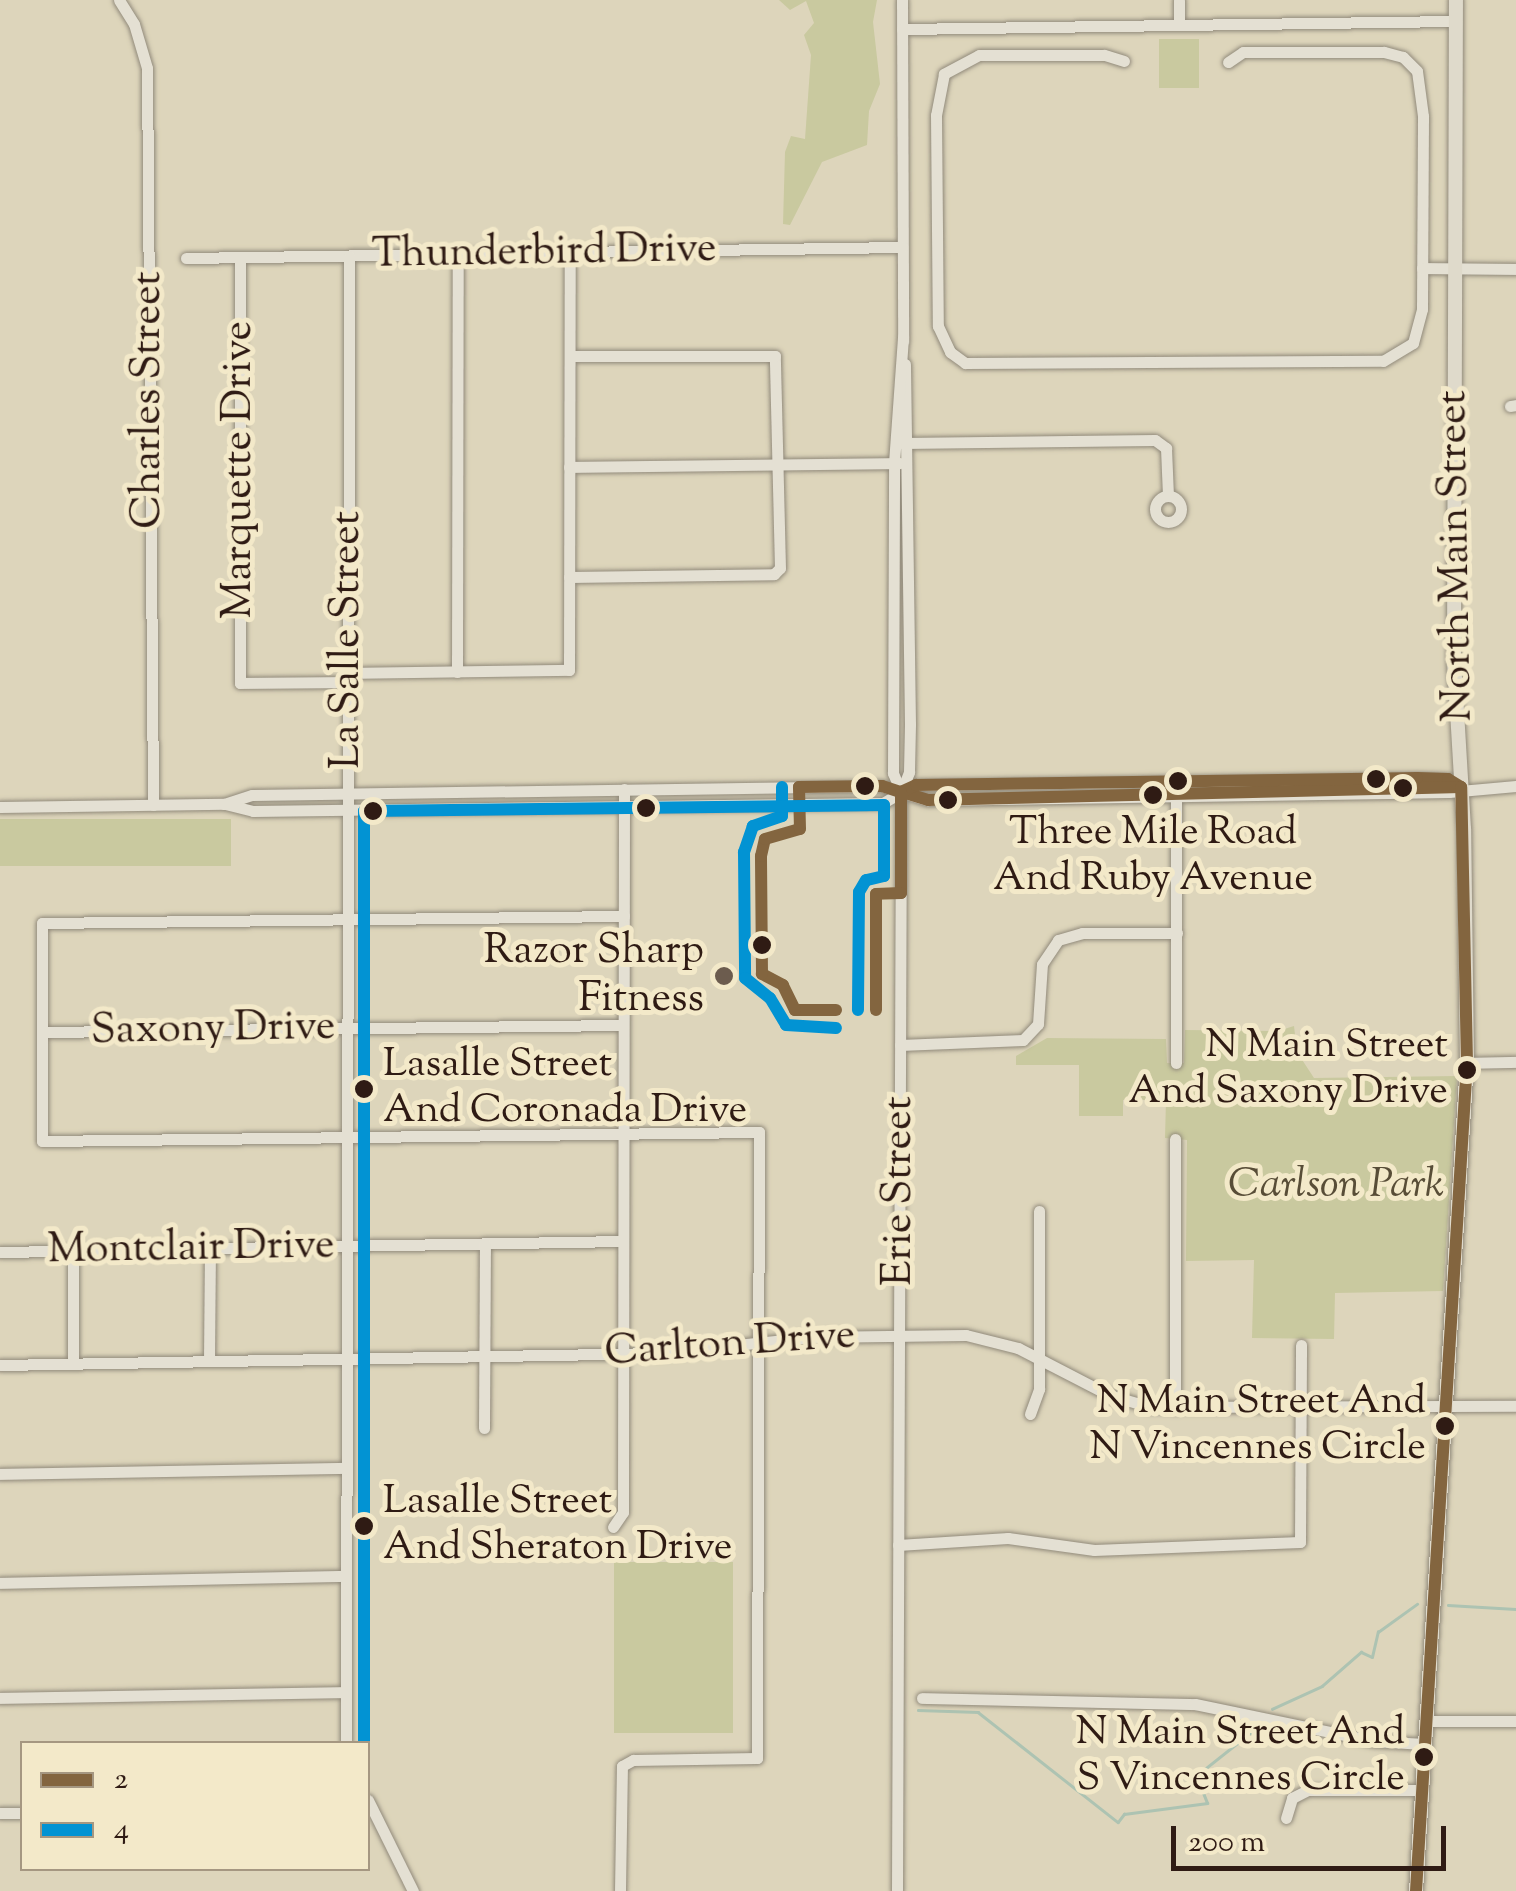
<!DOCTYPE html>
<style>
body{margin:0}
#map{position:relative;width:1516px;height:1891px;overflow:hidden;background:#ddd5bb;font-family:"Sorts Mill Goudy",serif}
div>[style]{position:absolute}
.green>*{inset:0;background:#c9c99f;transform-origin:0 0}
.stream>*{height:2.5px;margin:-1.25px;padding:0 1.25px;transform-origin:1.25px;border-radius:1.25px;background:#adc3b2}
.roads{filter:drop-shadow(0 0 2px #918a7b) drop-shadow(0 0 2px #918a7b)}
.minor>*{height:11px;margin:-5.5px;padding:0 5.5px;transform-origin:5.5px;border-radius:5.5px;background:#e4e0d3}
.minor>.ring{margin:-5.5px;padding:0;box-sizing:content-box;background:none;border:11px solid #e4e0d3;border-radius:50%}
.major>*{height:14px;margin:-7px;padding:0 7px;transform-origin:7px;border-radius:7px;background:#dfdacb}
.bus-1>*{height:12px;margin:-6px;padding:0 6px;transform-origin:6px;border-radius:6px;background:#83653f}
.bus-2>*{height:12px;margin:-6px;padding:0 6px;transform-origin:6px;border-radius:6px;background:#0293d3}
.dots>*{width:28px;height:28px;translate:-50% -50%;box-sizing:border-box;border:5px solid #f3e9c9;border-radius:50%}
span{translate:-50% -50%;white-space:nowrap;text-align:center;line-height:1.15;-webkit-text-stroke:10px #f3e9c9;paint-order:stroke}
.bus-label{font-size:40px;color:#2f1b14}
.right{translate:-100% -50%;text-align:right}
.left{translate:0 -50%;text-align:left}
.street-label{font-size:42px;color:#2f1b14}
.poi-label{font-size:42px;color:#2f1b14}
.park-label{font-size:42px;color:#584d37;font-style:italic}
.legend{position:absolute;left:20px;top:1741px;width:350px;height:130px;box-sizing:border-box;background:#f3e9c9;border:2px solid #a59781;margin:0;padding:12px 18px;list-style:none;font-size:30px;color:#2f1b14}
.legend li{display:flex;align-items:center;gap:20px;height:50px}
.legend b{width:50px;border:2px solid #a59781}
.scale{position:absolute;left:1171px;top:1826px;width:275px;height:45px;box-sizing:border-box;border:5px solid #2f1b14;border-top:0;padding-left:12px;font-size:30px;line-height:35px;white-space:nowrap;color:#2f1b14;-webkit-text-stroke:8px #f3e9c9;paint-order:stroke}
</style>
<div id="map">
<div class="green">
<i style="clip-path:polygon(779px 0,877px 0,873px 22px,880px 84px,869px 111px,867px 145px,822px 162px,790px 225px,783px 224px,785px 152px,791px 136px,805px 139px,811px 55px,804px 35px,814px 23px,806px 1px,790px 10px)"></i>
<i style="left:1159px;top:39px;width:40px;height:49px"></i>
<i style="left:231px;top:819px;width:47px;height:231px;rotate:90deg"></i>
<i style="clip-path:polygon(1294px 1026px,1297px 1052px,1314px 1078px,1457px 1076px,1443px 1291px,1335px 1293px,1334px 1339px,1252px 1338px,1254px 1260px,1186px 1261px,1187px 1140px,1165px 1138px,1166px 1100px,1123px 1100px,1123px 1116px,1079px 1116px,1079px 1065px,1016px 1065px,1016px 1056px,1047px 1038px,1166px 1039px,1167px 1063px,1184px 1063px,1185px 1030px,1278px 1031px)"></i>
<i style="left:733px;top:1562px;width:171px;height:119px;rotate:90deg"></i>
</div>
<div class="stream">
<i style="left:1448px;top:1605px;width:68px;rotate:3.4deg"></i>
<i style="left:1272px;top:1709px;width:55px;rotate:-24.7deg"></i>
<i style="left:1322px;top:1686px;width:52px;rotate:-41.1deg"></i>
<i style="left:1361px;top:1652px;width:12px;rotate:24deg"></i>
<i style="left:1372px;top:1657px;width:26px;rotate:-77deg"></i>
<i style="left:1378px;top:1632px;width:48px;rotate:-35.7deg"></i>
<i style="left:918px;top:1710px;width:60px;rotate:1.9deg"></i>
<i style="left:978px;top:1712px;width:178px;rotate:38.2deg"></i>
<i style="left:1118px;top:1822px;width:10px;rotate:-53deg"></i>
<i style="left:1124px;top:1814px;width:84px;rotate:-7.5deg"></i>
<i style="left:1207px;top:1803px;width:29px;rotate:-112deg"></i>
<i style="left:1196px;top:1776px;width:87px;rotate:-38.5deg"></i>
</div>
<div class="roads">
<div class="minor">
<i style="left:119px;top:0;width:28px;rotate:58deg"></i>
<i style="left:134px;top:24px;width:46px;rotate:73.5deg"></i>
<i style="left:147px;top:68px;width:737px;rotate:89.53deg"></i>
<i style="left:902px;top:0;width:341px;rotate:89.8deg"></i>
<i style="left:1179px;top:25px;width:25px;rotate:-90deg"></i>
<i style="left:902px;top:29px;width:554px;rotate:-0.83deg"></i>
<i style="left:1124px;top:61px;width:21px;rotate:-163deg"></i>
<i style="left:1104px;top:55px;width:125px;rotate:180deg"></i>
<i style="left:979px;top:55px;width:40px;rotate:152deg"></i>
<i style="left:944px;top:74px;width:42px;rotate:101deg"></i>
<i style="left:936px;top:115px;width:211px;rotate:89.5deg"></i>
<i style="left:938px;top:326px;width:29px;rotate:65deg"></i>
<i style="left:950px;top:352px;width:19px;rotate:36deg"></i>
<i style="left:965px;top:363px;width:418px;rotate:-0.3deg"></i>
<i style="left:1383px;top:361px;width:35px;rotate:-31deg"></i>
<i style="left:1413px;top:343px;width:35px;rotate:-75deg"></i>
<i style="left:1422px;top:309px;width:193px;rotate:-89.7deg"></i>
<i style="left:1423px;top:116px;width:45px;rotate:-97.6deg"></i>
<i style="left:1417px;top:71px;width:20px;rotate:-135deg"></i>
<i style="left:1403px;top:57px;width:20px;rotate:-165deg"></i>
<i style="left:1384px;top:52px;width:141px;rotate:180deg"></i>
<i style="left:1243px;top:52px;width:18px;rotate:146deg"></i>
<i style="left:240px;top:257px;width:426px;rotate:90deg"></i>
<i style="left:240px;top:683px;width:108px;rotate:-0.5deg"></i>
<i style="left:186px;top:258px;width:716px;rotate:-0.88deg"></i>
<i style="left:1422px;top:268px;width:94px;rotate:0.6deg"></i>
<i style="left:1510px;top:406px;width:6px;rotate:-9deg"></i>
<i style="left:902px;top:443px;width:253px;rotate:-0.7deg"></i>
<i style="left:1155px;top:440px;width:14px;rotate:36deg"></i>
<i style="left:1166px;top:448px;width:48px;rotate:87.6deg"></i>
<i style="left:569px;top:467px;width:331px;rotate:-0.7deg"></i>
<i class="ring" style="left:1155px;top:496px;width:15px;height:15px"></i>
<i style="left:569px;top:577px;width:205px;rotate:-0.8deg"></i>
<i style="left:774px;top:574px;width:8px;rotate:-45deg"></i>
<i style="left:780px;top:568px;width:212px;rotate:-91.4deg"></i>
<i style="left:775px;top:356px;width:205px;rotate:180deg"></i>
<i style="left:457px;top:672px;width:418px;rotate:-89.9deg"></i>
<i style="left:348px;top:673px;width:221px;rotate:-0.8deg"></i>
<i style="left:569px;top:670px;width:418px;rotate:-89.9deg"></i>
<i style="left:1461px;top:787px;width:15px;rotate:-148deg"></i>
<i style="left:1448px;top:779px;width:31px;rotate:-178deg"></i>
<i style="left:1417px;top:778px;width:501px;rotate:179.2deg"></i>
<i style="left:916px;top:785px;width:17px;rotate:155deg"></i>
<i style="left:901px;top:792px;width:28px;rotate:17deg"></i>
<i style="left:928px;top:800px;width:521px;rotate:-0.88deg"></i>
<i style="left:1449px;top:792px;width:67px;rotate:-5.1deg"></i>
<i style="left:901px;top:792px;width:22px;rotate:-68deg"></i>
<i style="left:909px;top:772px;width:48px;rotate:-88.8deg"></i>
<i style="left:910px;top:724px;width:360px;rotate:-90.8deg"></i>
<i style="left:1176px;top:792px;width:271px;rotate:90deg"></i>
<i style="left:225px;top:804px;width:29px;rotate:14deg"></i>
<i style="left:253px;top:811px;width:630px;rotate:-0.73deg"></i>
<i style="left:883px;top:803px;width:21px;rotate:-31deg"></i>
<i style="left:0;top:807px;width:224px;rotate:-0.8deg"></i>
<i style="left:224px;top:804px;width:29px;rotate:-18deg"></i>
<i style="left:252px;top:795px;width:630px;rotate:-0.82deg"></i>
<i style="left:882px;top:786px;width:20px;rotate:18deg"></i>
<i style="left:42px;top:1032px;width:581px;rotate:-0.69deg"></i>
<i style="left:900px;top:1045px;width:123px;rotate:-2.3deg"></i>
<i style="left:1023px;top:1040px;width:22px;rotate:-47deg"></i>
<i style="left:1038px;top:1024px;width:60px;rotate:-86.2deg"></i>
<i style="left:1042px;top:964px;width:29px;rotate:-56deg"></i>
<i style="left:1058px;top:940px;width:25px;rotate:-16deg"></i>
<i style="left:1082px;top:933px;width:95px"></i>
<i style="left:1467px;top:1063px;width:49px;rotate:-1.2deg"></i>
<i style="left:0;top:1252px;width:623px;rotate:-1.01deg"></i>
<i style="left:209px;top:1361px;width:113px;rotate:-89.5deg"></i>
<i style="left:73px;top:1364px;width:113px;rotate:-90deg"></i>
<i style="left:0;top:1365px;width:660px;rotate:-1.04deg"></i>
<i style="left:660px;top:1353px;width:152px;rotate:-6deg"></i>
<i style="left:811px;top:1337px;width:155px;rotate:-0.7deg"></i>
<i style="left:966px;top:1335px;width:54px;rotate:14deg"></i>
<i style="left:1018px;top:1348px;width:102px;rotate:27.3deg"></i>
<i style="left:1109px;top:1395px;width:43px;rotate:16.3deg"></i>
<i style="left:1150px;top:1407px;width:366px;rotate:-0.2deg"></i>
<i style="left:1175px;top:1408px;width:269px;rotate:-90deg"></i>
<i style="left:1030px;top:1414px;width:27px;rotate:-70deg"></i>
<i style="left:1039px;top:1389px;width:178px;rotate:-90deg"></i>
<i style="left:484px;top:1428px;width:185px;rotate:-89.7deg"></i>
<i style="left:0;top:1474px;width:346px;rotate:-1deg"></i>
<i style="left:613px;top:1527px;width:18px;rotate:-56deg"></i>
<i style="left:623px;top:1512px;width:723px;rotate:-89.92deg"></i>
<i style="left:898px;top:1545px;width:110px;rotate:-3.6deg"></i>
<i style="left:1008px;top:1538px;width:87px;rotate:7.9deg"></i>
<i style="left:1094px;top:1550px;width:206px;rotate:-2.2deg"></i>
<i style="left:1300px;top:1542px;width:197px;rotate:-89.7deg"></i>
<i style="left:0;top:1583px;width:345px;rotate:-1.2deg"></i>
<i style="left:0;top:1698px;width:345px;rotate:-1deg"></i>
<i style="left:922px;top:1698px;width:273px;rotate:1.3deg"></i>
<i style="left:1195px;top:1704px;width:183px;rotate:11.7deg"></i>
<i style="left:1374px;top:1741px;width:50px;rotate:3.4deg"></i>
<i style="left:1425px;top:1721px;width:91px"></i>
<i style="left:346px;top:1744px;width:1488px;rotate:-89.88deg"></i>
<i style="left:368px;top:1800px;width:102px;rotate:63.7deg"></i>
<i style="left:0;top:1813px;width:22px"></i>
<i style="left:1286px;top:1818px;width:21px;rotate:-73deg"></i>
<i style="left:1292px;top:1798px;width:18px;rotate:-27deg"></i>
<i style="left:1308px;top:1790px;width:113px"></i>
<i style="left:620px;top:1891px;width:125px;rotate:-89.1deg"></i>
<i style="left:622px;top:1766px;width:13px;rotate:-29deg"></i>
<i style="left:633px;top:1760px;width:124px;rotate:-0.9deg"></i>
<i style="left:757px;top:1758px;width:626px;rotate:-89.82deg"></i>
<i style="left:759px;top:1132px;width:717px;rotate:179.28deg"></i>
<i style="left:42px;top:1141px;width:218px;rotate:-90deg"></i>
<i style="left:42px;top:923px;width:582px;rotate:-0.69deg"></i>
<i style="left:897px;top:1891px;width:1099px;rotate:-89.79deg"></i>
<i style="left:901px;top:792px;width:21px;rotate:-113deg"></i>
<i style="left:893px;top:773px;width:310px;rotate:-89.8deg"></i>
<i style="left:894px;top:463px;width:127px;rotate:-85.9deg"></i>
</div>
<div class="major">
<i style="left:1416px;top:1891px;width:830px;rotate:-86.48deg"></i>
<i style="left:1467px;top:1063px;width:234px;rotate:-90.7deg"></i>
<i style="left:1464px;top:829px;width:169px;rotate:-93.4deg"></i>
<i style="left:1454px;top:660px;width:660px;rotate:-89.83deg"></i>
</div>
</div>
<div class="bus-1">
<i style="left:1417px;top:778px;width:31px;rotate:2deg"></i>
<i style="left:1448px;top:779px;width:15px;rotate:32deg"></i>
<i style="left:1461px;top:787px;width:533px;rotate:178.6deg"></i>
<i style="left:928px;top:800px;width:28px;rotate:-163deg"></i>
<i style="left:901px;top:792px;width:17px;rotate:-25deg"></i>
<i style="left:916px;top:785px;width:501px;rotate:-0.8deg"></i>
<i style="left:836px;top:1010px;width:41px;rotate:180deg"></i>
<i style="left:795px;top:1010px;width:28px;rotate:-116deg"></i>
<i style="left:783px;top:985px;width:24px;rotate:-152deg"></i>
<i style="left:762px;top:974px;width:118px;rotate:-90.5deg"></i>
<i style="left:761px;top:856px;width:17px;rotate:-77deg"></i>
<i style="left:765px;top:839px;width:36px;rotate:-16deg"></i>
<i style="left:800px;top:829px;width:42px;rotate:-91.4deg"></i>
<i style="left:799px;top:787px;width:83px;rotate:-0.7deg"></i>
<i style="left:882px;top:786px;width:20px;rotate:18deg"></i>
<i style="left:901px;top:792px;width:101px;rotate:90deg"></i>
<i style="left:901px;top:893px;width:25px;rotate:178deg"></i>
<i style="left:876px;top:894px;width:116px;rotate:90deg"></i>
<i style="left:1416px;top:1891px;width:830px;rotate:-86.48deg"></i>
<i style="left:1467px;top:1063px;width:276px;rotate:-91.2deg"></i>
</div>
<div class="bus-2">
<i style="left:782px;top:787px;width:29px;rotate:90deg"></i>
<i style="left:782px;top:816px;width:31px;rotate:161deg"></i>
<i style="left:753px;top:826px;width:28px;rotate:109deg"></i>
<i style="left:744px;top:852px;width:126px;rotate:89.5deg"></i>
<i style="left:745px;top:978px;width:32px;rotate:39deg"></i>
<i style="left:770px;top:998px;width:31px;rotate:59deg"></i>
<i style="left:786px;top:1025px;width:50px;rotate:3.4deg"></i>
<i style="left:364px;top:1744px;width:933px;rotate:-90deg"></i>
<i style="left:364px;top:811px;width:520px;rotate:-0.66deg"></i>
<i style="left:884px;top:805px;width:71px;rotate:90deg"></i>
<i style="left:884px;top:876px;width:18px;rotate:167deg"></i>
<i style="left:866px;top:880px;width:14px;rotate:120deg"></i>
<i style="left:859px;top:892px;width:118px;rotate:90.5deg"></i>
</div>
<div class="dots">
<i style="left:1376px;top:779px;background:#2f1b14"></i>
<i style="left:1178px;top:781px;background:#2f1b14"></i>
<i style="left:865px;top:786px;background:#2f1b14"></i>
<i style="left:1403px;top:788px;background:#2f1b14"></i>
<i style="left:1153px;top:795px;background:#2f1b14"></i>
<i style="left:948px;top:800px;background:#2f1b14"></i>
<i style="left:646px;top:808px;background:#2f1b14"></i>
<i style="left:373px;top:811px;background:#2f1b14"></i>
<i style="left:762px;top:945px;background:#2f1b14"></i>
<i style="left:724px;top:976px;background:#6c5c4e"></i>
<i style="left:1467px;top:1070px;background:#2f1b14"></i>
<i style="left:364px;top:1089px;background:#2f1b14"></i>
<i style="left:1445px;top:1426px;background:#2f1b14"></i>
<i style="left:364px;top:1526px;background:#2f1b14"></i>
<i style="left:1424px;top:1757px;background:#2f1b14"></i>
</div>
<div class="bus-label">
<span style="left:1153px;top:857px">Three Mile Road<br>And Ruby Avenue</span>
<span class="right" style="left:1448px;top:1070px">N Main Street<br>And Saxony Drive</span>
<span class="left" style="left:383px;top:1089px">Lasalle Street<br>And Coronada Drive</span>
<span class="right" style="left:1426px;top:1426px">N Main Street And<br>N Vincennes Circle</span>
<span class="left" style="left:383px;top:1526px">Lasalle Street<br>And Sheraton Drive</span>
<span class="right" style="left:1405px;top:1757px">N Main Street And<br>S Vincennes Circle</span>
</div>
<div class="street-label">
<span style="left:544px;top:253px;rotate:-1deg">Thunderbird Drive</span>
<span style="left:149px;top:400px;rotate:-90deg">Charles Street</span>
<span style="left:240px;top:470px;rotate:-90deg">Marquette Drive</span>
<span style="left:1457px;top:556px;rotate:-91deg">North Main Street</span>
<span style="left:348px;top:640px;rotate:-90deg">La Salle Street</span>
<span style="left:213px;top:1030px;rotate:-1deg">Saxony Drive</span>
<span style="left:900px;top:1191px;rotate:-90deg">Erie Street</span>
<span style="left:191px;top:1249px;rotate:-1deg">Montclair Drive</span>
<span style="left:730px;top:1345px;rotate:-4deg">Carlton Drive</span>
</div>
<div class="poi-label">
<span class="right" style="left:704px;top:976px">Razor Sharp<br>Fitness</span>
</div>
<div class="park-label">
<span style="left:1336px;top:1186px">Carlson Park</span>
</div>
<ul class="legend">
<li><b style="height:12px;background:#83653f"></b>2</li>
<li><b style="height:12px;background:#0293d3"></b>4</li>
</ul>
<div class="scale">200 m</div>
</div>
